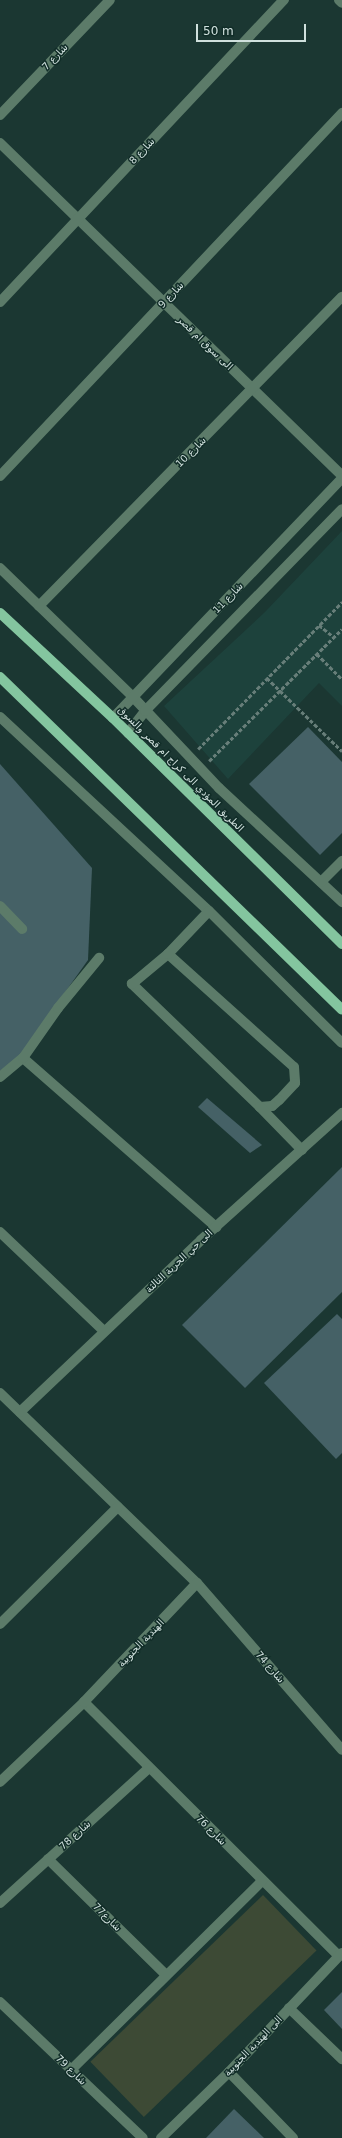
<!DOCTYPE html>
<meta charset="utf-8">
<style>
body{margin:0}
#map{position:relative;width:342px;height:2138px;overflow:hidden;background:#1b3732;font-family:"DejaVu Sans","Noto Naskh Arabic",sans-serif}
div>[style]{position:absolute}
.built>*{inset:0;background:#1d423c}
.green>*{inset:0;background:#3d4a35;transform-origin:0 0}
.building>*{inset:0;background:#456166}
.path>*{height:2.5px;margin-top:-1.25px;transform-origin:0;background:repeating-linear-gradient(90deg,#677e79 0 4px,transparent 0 6px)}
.minor>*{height:10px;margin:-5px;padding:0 5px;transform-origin:5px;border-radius:5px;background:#5c7b69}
.major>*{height:10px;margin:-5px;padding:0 5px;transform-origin:5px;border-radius:5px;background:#84c59f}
span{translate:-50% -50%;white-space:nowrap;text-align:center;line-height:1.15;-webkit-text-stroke:3px #112d28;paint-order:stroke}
.street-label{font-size:10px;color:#d0e0dd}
.scale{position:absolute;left:196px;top:24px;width:110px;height:18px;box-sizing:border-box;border:2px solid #d0e0dd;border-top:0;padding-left:5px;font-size:12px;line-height:14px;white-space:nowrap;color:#d0e0dd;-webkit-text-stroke:3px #112d28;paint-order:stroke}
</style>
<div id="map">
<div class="built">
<i style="clip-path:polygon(342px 531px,342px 706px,319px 683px,228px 779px,164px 706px,265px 612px)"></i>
</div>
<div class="green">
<i style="left:263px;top:1895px;width:77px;height:240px;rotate:46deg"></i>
</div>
<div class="building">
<i style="clip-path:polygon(308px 727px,342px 762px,342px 833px,320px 855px,249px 784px)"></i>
<i style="clip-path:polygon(0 764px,92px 868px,88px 960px,19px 1057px,0 1071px)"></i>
<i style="clip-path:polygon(207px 1098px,262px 1145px,250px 1153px,198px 1107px)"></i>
<i style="clip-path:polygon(342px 1167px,342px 1292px,245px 1388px,182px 1325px)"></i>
<i style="clip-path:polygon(337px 1314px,342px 1319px,342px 1453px,336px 1459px,264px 1383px)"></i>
<i style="clip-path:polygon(342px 1992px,342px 2029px,324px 2010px)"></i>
<i style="clip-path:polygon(234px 2109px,264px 2138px,206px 2138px)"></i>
</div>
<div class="path">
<i style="left:319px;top:625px;width:19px;rotate:39deg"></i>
<i style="left:317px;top:654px;width:35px;rotate:45deg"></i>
<i style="left:267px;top:678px;width:105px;rotate:44.2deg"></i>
<i style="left:198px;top:749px;width:206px;rotate:-45.6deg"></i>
<i style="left:209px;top:761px;width:187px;rotate:-44.8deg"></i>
</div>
<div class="minor">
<i style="left:339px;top:0;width:4px;rotate:45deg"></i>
<i style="left:0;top:115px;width:159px;rotate:-46.3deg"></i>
<i style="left:0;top:143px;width:477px;rotate:44.2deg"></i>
<i style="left:0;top:302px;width:415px;rotate:-46.8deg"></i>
<i style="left:0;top:476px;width:499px;rotate:-46.7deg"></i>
<i style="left:0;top:568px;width:185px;rotate:44.1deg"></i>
<i style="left:133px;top:697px;width:125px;rotate:46.6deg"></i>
<i style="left:219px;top:788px;width:168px;rotate:42.8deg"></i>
<i style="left:39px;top:606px;width:433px;rotate:-45.6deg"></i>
<i style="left:0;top:717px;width:285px;rotate:42.9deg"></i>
<i style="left:209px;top:911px;width:187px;rotate:44.8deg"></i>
<i style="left:113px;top:718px;width:332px;rotate:-46.3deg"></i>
<i style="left:128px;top:733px;width:28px;rotate:-52deg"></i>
<i style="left:145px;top:711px;width:282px;rotate:-45.7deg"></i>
<i style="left:321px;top:882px;width:30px;rotate:-45deg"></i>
<i style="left:0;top:906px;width:32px;rotate:46deg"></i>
<i style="left:168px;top:954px;width:169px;rotate:41.9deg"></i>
<i style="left:294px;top:1067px;width:16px;rotate:86deg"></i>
<i style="left:295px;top:1083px;width:23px;rotate:133deg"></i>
<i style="left:279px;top:1100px;width:9px;rotate:139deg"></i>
<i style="left:272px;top:1106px;width:12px;rotate:175deg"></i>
<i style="left:260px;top:1107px;width:178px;rotate:-136.1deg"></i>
<i style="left:132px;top:984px;width:47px;rotate:-39.8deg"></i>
<i style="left:168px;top:954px;width:59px;rotate:-46.4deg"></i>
<i style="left:23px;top:1058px;width:257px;rotate:41.2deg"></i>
<i style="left:0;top:1077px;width:30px;rotate:-40deg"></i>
<i style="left:23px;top:1058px;width:61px;rotate:-55deg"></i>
<i style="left:58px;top:1008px;width:65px;rotate:-50.6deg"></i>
<i style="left:260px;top:1107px;width:60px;rotate:45.7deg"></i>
<i style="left:0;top:1232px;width:144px;rotate:43.6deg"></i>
<i style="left:0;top:1393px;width:274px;rotate:44deg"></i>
<i style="left:197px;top:1583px;width:221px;rotate:49deg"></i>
<i style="left:20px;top:1412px;width:250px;rotate:-43.5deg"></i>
<i style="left:201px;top:1240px;width:190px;rotate:-42deg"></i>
<i style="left:0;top:1624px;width:166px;rotate:-44.8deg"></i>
<i style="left:84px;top:1702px;width:360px;rotate:44.9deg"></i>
<i style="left:0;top:1782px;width:116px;rotate:-43.6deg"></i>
<i style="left:84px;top:1702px;width:164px;rotate:-46.5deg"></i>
<i style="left:48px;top:1859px;width:165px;rotate:44.5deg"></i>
<i style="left:0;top:1903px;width:201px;rotate:-42.2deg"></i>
<i style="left:0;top:2002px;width:197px;rotate:43.6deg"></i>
<i style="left:289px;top:2008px;width:74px;rotate:43.9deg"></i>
<i style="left:71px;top:2070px;width:269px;rotate:-44.7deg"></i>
<i style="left:229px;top:2072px;width:92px;rotate:45.9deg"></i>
<i style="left:161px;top:2138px;width:95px;rotate:-44.1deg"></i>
<i style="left:229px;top:2072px;width:164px;rotate:-46.5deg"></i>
</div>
<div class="major">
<i style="left:0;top:613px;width:154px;rotate:42.9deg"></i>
<i style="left:113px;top:718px;width:322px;rotate:44.6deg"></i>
<i style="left:0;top:677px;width:477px;rotate:44.2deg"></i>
</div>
<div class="street-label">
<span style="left:55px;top:57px;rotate:-46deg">شارع 7</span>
<span style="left:142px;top:151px;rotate:-47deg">شارع 8</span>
<span style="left:171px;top:295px;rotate:-47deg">شارع 9</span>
<span style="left:205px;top:343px;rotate:44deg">الى سوق ام قصر</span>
<span style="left:191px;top:452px;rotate:-45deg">شارع 10</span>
<span style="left:228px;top:598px;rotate:-46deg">شارع 11</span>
<span style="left:181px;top:769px;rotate:45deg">الطريق المؤدي الى كراج ام قصر والسوق</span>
<span style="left:179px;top:1261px;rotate:-43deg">الى حي الحرية الثالثة</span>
<span style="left:141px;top:1643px;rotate:-46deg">الهندية الجنوبية</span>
<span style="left:270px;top:1667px;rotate:49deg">شارع 74</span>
<span style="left:211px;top:1830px;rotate:45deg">شارع 76</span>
<span style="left:75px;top:1835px;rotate:-42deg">شارع 78</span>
<span style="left:107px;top:1917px;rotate:45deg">شارع77</span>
<span style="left:253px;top:2046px;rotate:-46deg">الى الهندية الجنوبية</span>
<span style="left:71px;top:2070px;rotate:44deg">شارع 79</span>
</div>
<div class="scale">50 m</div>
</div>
